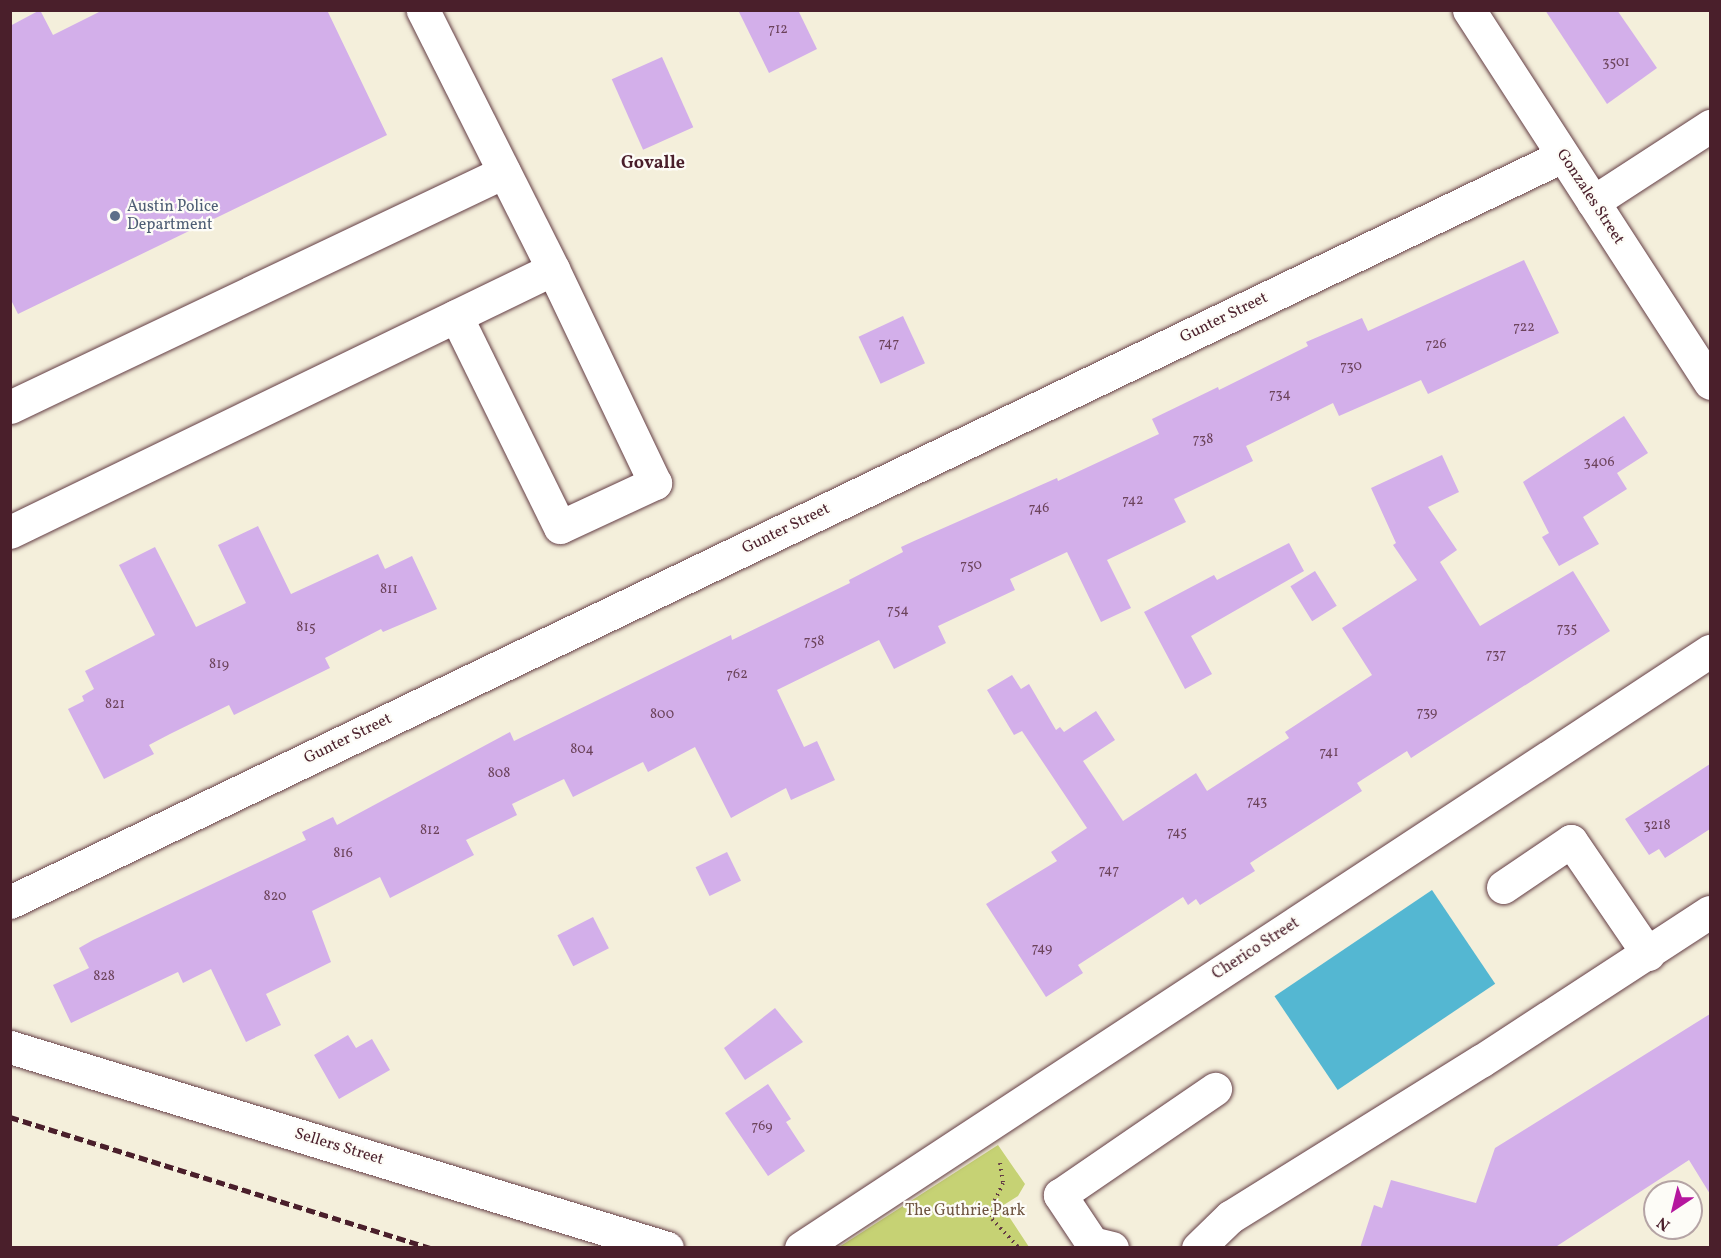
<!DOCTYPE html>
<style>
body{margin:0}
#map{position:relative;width:1721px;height:1258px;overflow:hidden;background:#f4efdb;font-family:Vollkorn,serif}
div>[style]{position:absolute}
.green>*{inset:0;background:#c6d274}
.water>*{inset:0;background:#54b7d2;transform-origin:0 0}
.building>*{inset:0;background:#d3afea;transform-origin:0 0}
.path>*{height:4px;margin-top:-2px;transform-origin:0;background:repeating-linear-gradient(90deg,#643e45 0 1.5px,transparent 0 6px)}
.roads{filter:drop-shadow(0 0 2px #643e45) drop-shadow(0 0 2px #643e45)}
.minor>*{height:33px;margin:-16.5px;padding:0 16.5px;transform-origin:16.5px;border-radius:16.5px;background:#fff}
.rail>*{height:4.5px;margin-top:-2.25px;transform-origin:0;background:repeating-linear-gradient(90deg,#4a1f2b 0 9px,transparent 0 13.5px)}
.dots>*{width:16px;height:16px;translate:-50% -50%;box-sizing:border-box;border:3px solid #fdfcf7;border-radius:50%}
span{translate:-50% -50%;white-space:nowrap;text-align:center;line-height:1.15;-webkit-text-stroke:4.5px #fdfcf7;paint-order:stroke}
.number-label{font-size:14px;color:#6c435b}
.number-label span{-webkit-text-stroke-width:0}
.street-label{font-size:16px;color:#4a1f2b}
.service-label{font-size:16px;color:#4e5e75}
.left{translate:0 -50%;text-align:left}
.park-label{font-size:16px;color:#6f5541}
.neighbourhood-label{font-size:18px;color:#4a1f2b;font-weight:700}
.frame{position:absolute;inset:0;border:12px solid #4a1f2b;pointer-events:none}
.north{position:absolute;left:1643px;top:1180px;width:60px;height:60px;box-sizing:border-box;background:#fdfcf7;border:2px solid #b5a4a5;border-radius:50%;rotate:215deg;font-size:16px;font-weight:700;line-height:24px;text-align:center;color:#4a1f2b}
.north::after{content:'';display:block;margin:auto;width:21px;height:27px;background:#b5179e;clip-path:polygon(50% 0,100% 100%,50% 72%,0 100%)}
</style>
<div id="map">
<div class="green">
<i style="clip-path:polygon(998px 1145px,1025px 1184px,1018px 1196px,1002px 1206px,1029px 1247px,839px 1247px)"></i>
</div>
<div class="water">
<i style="left:1432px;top:890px;width:113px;height:190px;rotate:56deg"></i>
</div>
<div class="building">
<i style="clip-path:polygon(40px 10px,53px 35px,103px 10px,327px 10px,387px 135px,18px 314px,10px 298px,10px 26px)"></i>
<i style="clip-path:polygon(738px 10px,798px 10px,817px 49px,769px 73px)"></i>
<i style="clip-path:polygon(1545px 10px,1617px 10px,1657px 68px,1607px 104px)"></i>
<i style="left:662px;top:57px;width:77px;height:55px;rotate:66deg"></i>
<i style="clip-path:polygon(1524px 260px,1559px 333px,1428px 394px,1421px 380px,1339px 416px,1333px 403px,1246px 446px,1253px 461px,1174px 499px,1186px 522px,1107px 560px,1131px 608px,1101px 622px,1067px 552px,1010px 579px,1015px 590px,938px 626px,946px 643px,894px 669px,879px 640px,777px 690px,804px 747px,817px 741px,835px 780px,791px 800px,786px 788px,731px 818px,695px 747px,648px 772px,643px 762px,573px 797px,564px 779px,512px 804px,517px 815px,466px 840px,474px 855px,390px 898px,380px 877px,312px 911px,331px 962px,266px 994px,281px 1025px,246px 1042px,211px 969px,183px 983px,178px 972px,71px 1023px,53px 985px,89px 968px,79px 948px,93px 940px,306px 840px,302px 832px,333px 817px,337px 825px,510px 732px,514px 741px,731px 635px,732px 640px,850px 583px,849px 580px,903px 552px,901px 547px,914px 541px,1057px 478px,1058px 481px,1159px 434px,1152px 419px,1218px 387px,1219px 390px,1308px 346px,1306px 342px,1362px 318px,1368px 331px)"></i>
<i style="left:903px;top:316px;width:52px;height:49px;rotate:65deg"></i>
<i style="clip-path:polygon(1624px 416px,1648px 453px,1617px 473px,1627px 489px,1583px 517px,1599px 544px,1559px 566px,1542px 537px,1549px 533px,1523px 482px)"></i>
<i style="clip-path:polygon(1442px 455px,1459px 492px,1428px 507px,1457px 550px,1440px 562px,1480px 626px,1573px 571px,1610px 631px,1411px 758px,1407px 751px,1357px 783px,1362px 791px,1250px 863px,1255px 871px,1200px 905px,1196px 899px,1188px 905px,1183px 897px,1078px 965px,1083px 973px,1046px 997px,986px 904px,1057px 861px,1051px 852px,1087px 828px,1022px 731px,1014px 735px,987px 690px,1012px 675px,1021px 689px,1029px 684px,1056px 730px,1060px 727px,1064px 732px,1096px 711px,1115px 740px,1083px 761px,1123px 821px,1196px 773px,1207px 791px,1289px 738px,1285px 732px,1372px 675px,1342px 628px,1417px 580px,1393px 545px,1396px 543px,1371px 488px)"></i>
<i style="clip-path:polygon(258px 526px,291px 594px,378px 554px,385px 569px,412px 556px,437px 609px,383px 632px,381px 629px,325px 658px,330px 668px,234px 715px,229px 705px,170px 734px,149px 745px,154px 754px,104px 779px,68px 709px,84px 701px,82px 696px,94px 689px,85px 671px,155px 635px,119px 565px,155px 547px,196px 627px,246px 603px,218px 545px)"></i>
<i style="clip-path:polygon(1289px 543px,1304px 571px,1191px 636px,1212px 674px,1185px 689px,1144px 612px,1214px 575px,1217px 580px)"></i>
<i style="left:1315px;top:571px;width:41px;height:29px;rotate:58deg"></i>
<i style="clip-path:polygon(1710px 764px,1710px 829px,1665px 858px,1659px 849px,1649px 855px,1625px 819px)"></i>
<i style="left:727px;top:852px;width:32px;height:35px;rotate:64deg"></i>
<i style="left:593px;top:917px;width:35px;height:40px;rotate:63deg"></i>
<i style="clip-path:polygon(775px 1008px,803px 1042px,745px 1080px,724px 1048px)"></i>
<i style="clip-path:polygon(1710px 1014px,1710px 1194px,1689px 1160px,1554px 1248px,1360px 1248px,1374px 1205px,1382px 1208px,1391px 1180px,1476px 1203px,1495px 1148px)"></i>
<i style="clip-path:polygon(348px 1035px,356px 1048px,372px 1039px,390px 1070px,339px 1099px,314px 1055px)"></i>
<i style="clip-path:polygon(768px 1084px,791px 1119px,786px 1122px,805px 1151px,768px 1176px,725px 1113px)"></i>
</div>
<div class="path">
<i style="left:1000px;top:1163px;width:20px;rotate:81deg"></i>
<i style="left:1003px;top:1183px;width:23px;rotate:115deg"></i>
<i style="left:993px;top:1204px;width:15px;rotate:94deg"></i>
<i style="left:992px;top:1219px;width:40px;rotate:47deg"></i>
</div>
<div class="roads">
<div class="minor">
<i style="left:1469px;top:10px;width:444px;rotate:57.1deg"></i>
<i style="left:1593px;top:202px;width:140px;rotate:-33deg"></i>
<i style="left:456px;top:316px;width:235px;rotate:63.8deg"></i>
<i style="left:560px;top:527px;width:105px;rotate:-24.9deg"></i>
<i style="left:655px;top:483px;width:237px;rotate:-115.5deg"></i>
<i style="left:10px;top:407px;width:547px;rotate:-25.44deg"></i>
<i style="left:10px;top:532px;width:603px;rotate:-25.84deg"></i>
<i style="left:553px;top:269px;width:290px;rotate:-116.7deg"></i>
<i style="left:1503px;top:887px;width:82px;rotate:-34.1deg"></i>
<i style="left:1571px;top:841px;width:137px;rotate:55.7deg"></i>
<i style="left:10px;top:902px;width:1722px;rotate:-25.67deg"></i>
<i style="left:10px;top:1047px;width:687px;rotate:17.01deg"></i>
<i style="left:801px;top:1248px;width:1088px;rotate:-33.3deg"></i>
<i style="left:1112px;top:1248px;width:21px;rotate:-166deg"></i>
<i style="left:1092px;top:1243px;width:58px;rotate:-123.7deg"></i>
<i style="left:1060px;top:1195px;width:188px;rotate:-34.4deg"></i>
<i style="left:1198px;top:1248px;width:45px;rotate:-44.1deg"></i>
<i style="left:1230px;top:1217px;width:296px;rotate:-31.9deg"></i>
<i style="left:1481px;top:1061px;width:273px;rotate:-33.1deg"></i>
</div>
</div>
<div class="rail">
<i style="left:10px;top:1117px;width:440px;rotate:17.3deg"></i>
</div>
<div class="dots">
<i style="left:115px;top:216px;background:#5c6f8a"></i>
</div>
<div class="number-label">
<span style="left:778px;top:30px">712</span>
<span style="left:1616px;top:63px">3501</span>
<span style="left:1524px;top:328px">722</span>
<span style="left:889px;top:344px">747</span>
<span style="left:1436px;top:345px">726</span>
<span style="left:1351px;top:367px">730</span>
<span style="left:1280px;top:395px">734</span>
<span style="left:1203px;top:440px">738</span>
<span style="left:1599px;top:463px">3406</span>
<span style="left:1133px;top:501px">742</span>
<span style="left:1039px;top:509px">746</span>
<span style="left:971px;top:566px">750</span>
<span style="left:389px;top:590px">811</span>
<span style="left:898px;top:611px">754</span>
<span style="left:306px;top:628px">815</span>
<span style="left:1567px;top:629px">735</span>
<span style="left:814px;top:642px">758</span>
<span style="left:1496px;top:655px">737</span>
<span style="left:219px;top:665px">819</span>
<span style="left:737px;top:675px">762</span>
<span style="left:115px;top:705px">821</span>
<span style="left:1427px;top:713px">739</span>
<span style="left:662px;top:715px">800</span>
<span style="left:582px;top:750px">804</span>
<span style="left:1329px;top:753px">741</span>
<span style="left:499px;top:774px">808</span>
<span style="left:1257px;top:802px">743</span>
<span style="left:1657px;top:826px">3218</span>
<span style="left:430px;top:831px">812</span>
<span style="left:1177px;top:833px">745</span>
<span style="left:343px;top:854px">816</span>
<span style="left:1109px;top:871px">747</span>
<span style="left:275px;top:897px">820</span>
<span style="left:1042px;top:949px">749</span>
<span style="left:104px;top:977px">828</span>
<span style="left:762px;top:1127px">769</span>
</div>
<div class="street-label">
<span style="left:1590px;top:197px;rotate:57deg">Gonzales Street</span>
<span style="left:1224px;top:318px;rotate:-26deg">Gunter Street</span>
<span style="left:786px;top:529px;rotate:-26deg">Gunter Street</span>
<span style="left:348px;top:739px;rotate:-26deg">Gunter Street</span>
<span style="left:1256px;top:949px;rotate:-33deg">Cherico Street</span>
<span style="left:339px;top:1147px;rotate:17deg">Sellers Street</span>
</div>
<div class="service-label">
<span class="left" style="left:127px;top:216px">Austin Police<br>Department</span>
</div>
<div class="park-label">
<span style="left:965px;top:1211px">The Guthrie Park</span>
</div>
<div class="neighbourhood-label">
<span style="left:653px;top:164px">Govalle</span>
</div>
<div class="frame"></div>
<div class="north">N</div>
</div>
